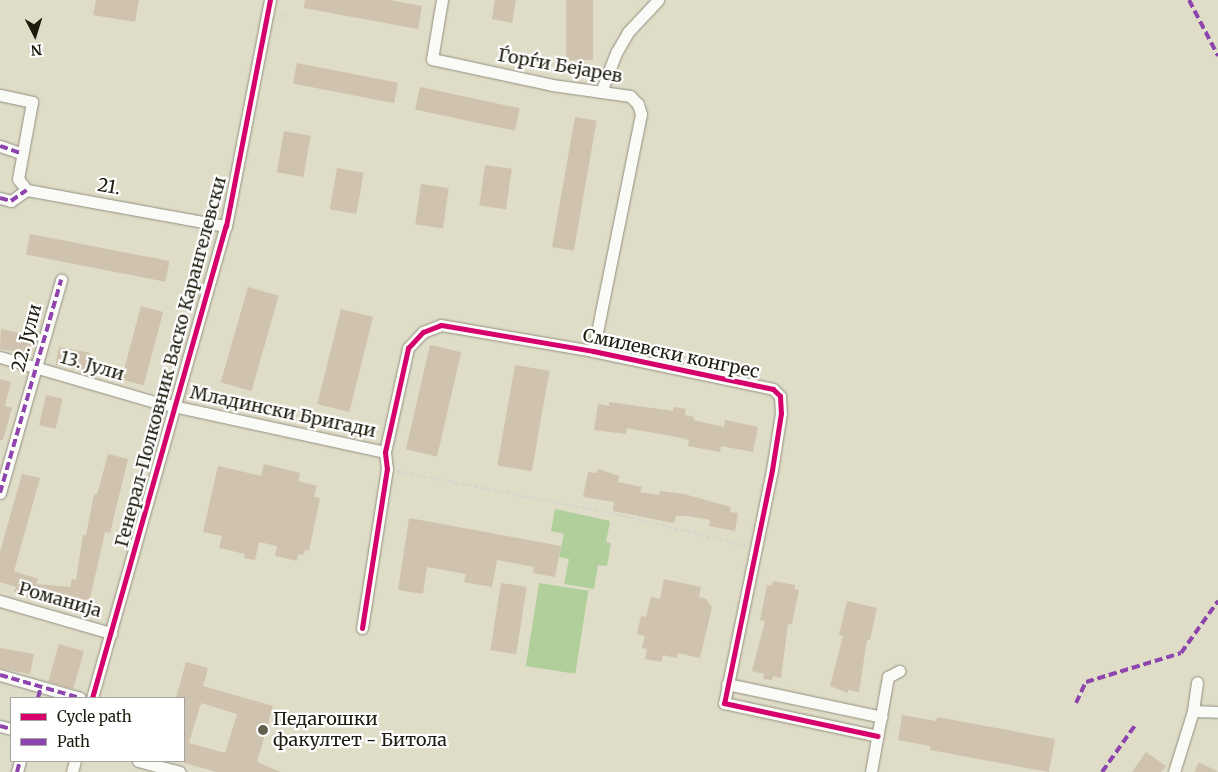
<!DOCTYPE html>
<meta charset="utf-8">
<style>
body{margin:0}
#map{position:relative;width:1218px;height:772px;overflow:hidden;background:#dfdcc7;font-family:Merriweather,serif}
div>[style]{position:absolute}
.green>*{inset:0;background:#b1cf9a;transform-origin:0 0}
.building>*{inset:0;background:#cfc2ae;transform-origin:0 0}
.path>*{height:2px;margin-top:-1px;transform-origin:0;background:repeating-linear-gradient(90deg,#d5d4ce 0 4px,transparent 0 6.5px)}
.roads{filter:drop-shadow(0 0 1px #929080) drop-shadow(0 0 1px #929080)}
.minor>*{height:11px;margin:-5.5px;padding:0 5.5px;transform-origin:5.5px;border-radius:5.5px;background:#fafaf7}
.quiet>*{height:4px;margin-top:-2px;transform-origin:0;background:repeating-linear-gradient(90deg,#8e44ad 0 8px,transparent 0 12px)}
.cycleway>*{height:5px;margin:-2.5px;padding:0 2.5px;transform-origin:2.5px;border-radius:2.5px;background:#d6006c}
.dots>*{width:14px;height:14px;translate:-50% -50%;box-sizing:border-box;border:2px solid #fff;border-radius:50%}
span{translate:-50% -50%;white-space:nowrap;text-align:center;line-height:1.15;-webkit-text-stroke:4.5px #fff;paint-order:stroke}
.street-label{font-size:18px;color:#1d1b0d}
.poi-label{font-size:18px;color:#1d1b0d}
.left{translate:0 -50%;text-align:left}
.legend{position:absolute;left:10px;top:697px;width:175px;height:65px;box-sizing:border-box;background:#fff;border:1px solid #a5a49e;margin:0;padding:6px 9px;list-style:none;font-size:15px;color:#1d1b0d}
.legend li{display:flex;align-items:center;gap:10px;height:25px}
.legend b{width:25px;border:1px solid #a5a49e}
.north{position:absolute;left:10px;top:10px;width:50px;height:50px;-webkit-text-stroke:4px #fff;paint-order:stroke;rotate:175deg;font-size:14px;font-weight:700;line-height:20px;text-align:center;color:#1d1b0d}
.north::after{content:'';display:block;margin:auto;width:18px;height:22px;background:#1d1b0d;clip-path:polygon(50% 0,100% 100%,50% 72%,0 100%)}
</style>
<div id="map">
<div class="green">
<i style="clip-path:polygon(555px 509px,610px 521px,606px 542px,611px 543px,607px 566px,598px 565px,594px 589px,564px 584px,569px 559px,559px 557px,564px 534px,551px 531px)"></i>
<i style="left:539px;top:583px;width:50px;height:84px;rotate:9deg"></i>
</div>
<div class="building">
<i style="clip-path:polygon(96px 0,139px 0,135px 22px,93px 15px)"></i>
<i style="clip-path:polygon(305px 0,389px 0,422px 6px,418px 29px,304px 8px)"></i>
<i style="clip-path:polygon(495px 0,516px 0,512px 23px,492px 19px)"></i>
<i style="left:566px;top:0;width:27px;height:60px"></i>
<i style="left:297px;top:63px;width:103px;height:21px;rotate:11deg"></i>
<i style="left:420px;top:87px;width:102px;height:23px;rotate:12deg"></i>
<i style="left:575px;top:117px;width:22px;height:132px;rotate:10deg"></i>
<i style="left:284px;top:131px;width:27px;height:42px;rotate:10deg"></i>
<i style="left:485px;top:165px;width:27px;height:41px;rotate:8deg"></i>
<i style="left:337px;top:168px;width:27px;height:42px;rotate:10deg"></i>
<i style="left:421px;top:184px;width:28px;height:41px;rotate:8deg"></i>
<i style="left:30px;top:234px;width:142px;height:21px;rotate:11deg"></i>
<i style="left:248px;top:287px;width:32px;height:99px;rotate:16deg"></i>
<i style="left:141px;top:306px;width:23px;height:76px;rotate:15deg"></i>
<i style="left:341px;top:309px;width:33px;height:98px;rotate:14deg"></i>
<i style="clip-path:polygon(1px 329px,34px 336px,30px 354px,0 349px)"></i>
<i style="left:430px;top:345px;width:32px;height:107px;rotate:13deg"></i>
<i style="left:59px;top:347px;width:32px;height:18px;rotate:11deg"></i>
<i style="left:515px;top:365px;width:35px;height:102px;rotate:10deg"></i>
<i style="clip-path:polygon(0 379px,11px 382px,5px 406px,12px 408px,3px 440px,0 440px)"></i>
<i style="left:46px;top:395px;width:17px;height:31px;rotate:13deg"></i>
<i style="clip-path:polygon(609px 402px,673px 411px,674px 407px,686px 409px,685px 415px,694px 417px,693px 420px,724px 427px,725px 420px,758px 427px,753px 452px,721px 446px,720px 452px,688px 446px,689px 440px,682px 438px,627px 428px,626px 434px,594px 430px,598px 404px,609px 406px)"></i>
<i style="clip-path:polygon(108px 454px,128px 459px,110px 533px,105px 532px,87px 612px,42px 603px,14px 592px,16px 587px,0 582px,0 552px,22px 474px,40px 478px,14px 571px,38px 579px,36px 584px,70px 587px,72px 579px,76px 580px,83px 535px,86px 535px,94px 494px,97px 495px)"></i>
<i style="clip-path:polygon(264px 464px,300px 473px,298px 481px,317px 486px,314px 497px,320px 498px,309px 551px,305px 550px,303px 555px,298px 554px,297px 561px,275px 556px,277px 546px,259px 542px,255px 560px,244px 558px,245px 554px,219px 548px,222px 536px,203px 532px,218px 466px,261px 476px)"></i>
<i style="clip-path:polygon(598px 469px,619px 476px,618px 482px,642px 487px,640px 492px,659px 495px,660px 491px,684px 494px,731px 507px,730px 512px,738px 513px,735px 531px,709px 526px,710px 520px,688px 516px,676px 516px,674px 523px,613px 511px,614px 502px,583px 497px,588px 472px,597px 473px)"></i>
<i style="clip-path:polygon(409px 518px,561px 546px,555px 577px,533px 573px,534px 567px,497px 560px,492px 587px,464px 582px,466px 574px,427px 567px,423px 594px,398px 590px)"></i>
<i style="clip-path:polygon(664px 579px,701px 587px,699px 597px,706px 599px,712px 607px,700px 658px,678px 653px,677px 658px,663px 655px,661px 662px,645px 659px,647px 649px,642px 648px,645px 636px,637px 634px,641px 616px,646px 617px,651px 597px,660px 599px)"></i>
<i style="clip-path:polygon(773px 581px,795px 585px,795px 589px,799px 590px,792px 624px,788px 624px,781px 678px,773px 676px,772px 680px,763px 679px,764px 674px,752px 671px,765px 621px,760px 620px,767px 585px,772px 586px)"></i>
<i style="left:501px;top:583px;width:26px;height:68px;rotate:9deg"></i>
<i style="clip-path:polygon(847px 601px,877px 608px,870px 640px,867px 640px,859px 692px,848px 690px,848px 693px,830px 686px,843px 636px,839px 635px)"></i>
<i style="left:59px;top:644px;width:26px;height:39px;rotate:16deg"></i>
<i style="clip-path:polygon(0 648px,34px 654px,30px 674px,0 668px)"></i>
<i style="clip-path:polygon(evenodd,186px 662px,208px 668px,203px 686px,273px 706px,257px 762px,281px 772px,217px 772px,184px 763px,184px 698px,176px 698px,186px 662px,201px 703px,237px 714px,225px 753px,189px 743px,201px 703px)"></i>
<i style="clip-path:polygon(902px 715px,936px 721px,937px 717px,1055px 739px,1049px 772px,930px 750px,930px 746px,898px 740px)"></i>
<i style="clip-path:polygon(1146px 752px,1166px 766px,1161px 772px,1132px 772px)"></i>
<i style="clip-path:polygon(1199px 762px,1218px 772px,1194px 772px)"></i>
</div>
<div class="path">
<i style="left:279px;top:15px;width:7px;rotate:8deg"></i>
<i style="left:397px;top:471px;width:231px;rotate:11.2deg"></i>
<i style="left:624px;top:516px;width:126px;rotate:13.8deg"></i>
</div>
<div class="roads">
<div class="minor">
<i style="left:442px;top:0;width:60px;rotate:99.6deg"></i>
<i style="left:432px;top:59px;width:123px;rotate:12.2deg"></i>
<i style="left:552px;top:85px;width:79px;rotate:8deg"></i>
<i style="left:630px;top:96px;width:11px;rotate:45deg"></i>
<i style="left:638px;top:104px;width:10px;rotate:73deg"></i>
<i style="left:641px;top:114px;width:242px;rotate:101.4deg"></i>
<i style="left:601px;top:92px;width:42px;rotate:-69deg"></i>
<i style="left:616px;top:53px;width:24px;rotate:-60deg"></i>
<i style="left:628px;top:32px;width:44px;rotate:-46.8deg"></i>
<i style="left:0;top:95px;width:33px;rotate:12deg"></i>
<i style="left:32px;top:102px;width:78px;rotate:100.3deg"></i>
<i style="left:18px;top:179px;width:14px;rotate:51deg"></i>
<i style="left:27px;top:190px;width:202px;rotate:10.3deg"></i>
<i style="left:0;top:146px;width:21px;rotate:19deg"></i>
<i style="left:0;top:198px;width:11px;rotate:15deg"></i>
<i style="left:11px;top:201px;width:19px;rotate:-35deg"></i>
<i style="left:0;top:357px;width:161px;rotate:16.2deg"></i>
<i style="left:155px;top:402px;width:235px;rotate:12.3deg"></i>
<i style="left:0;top:493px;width:222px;rotate:-74deg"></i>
<i style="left:0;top:601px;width:116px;rotate:16.1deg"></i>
<i style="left:362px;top:628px;width:161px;rotate:-81.1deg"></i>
<i style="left:387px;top:469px;width:17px;rotate:-97deg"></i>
<i style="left:385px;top:452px;width:107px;rotate:-77.5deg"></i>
<i style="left:408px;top:348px;width:22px;rotate:-47deg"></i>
<i style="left:423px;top:332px;width:19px;rotate:-21deg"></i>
<i style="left:441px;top:325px;width:154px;rotate:9.7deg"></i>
<i style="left:593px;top:351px;width:184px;rotate:11.9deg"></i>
<i style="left:773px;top:389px;width:10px;rotate:45deg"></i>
<i style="left:780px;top:396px;width:17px;rotate:87deg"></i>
<i style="left:781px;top:413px;width:58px;rotate:99deg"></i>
<i style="left:772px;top:470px;width:238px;rotate:101.6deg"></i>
<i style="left:724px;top:703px;width:157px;rotate:12.1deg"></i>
<i style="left:0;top:675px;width:83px;rotate:16deg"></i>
<i style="left:727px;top:684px;width:158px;rotate:12deg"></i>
<i style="left:92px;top:698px;width:491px;rotate:-74.2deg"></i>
<i style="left:226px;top:226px;width:230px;rotate:-79deg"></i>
<i style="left:1193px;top:711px;width:25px;rotate:2deg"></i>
<i style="left:0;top:726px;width:11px;rotate:15deg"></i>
<i style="left:138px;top:761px;width:43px;rotate:14.7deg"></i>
<i style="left:17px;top:772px;width:11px;rotate:-75deg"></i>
<i style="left:72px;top:772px;width:11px;rotate:-75deg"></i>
<i style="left:871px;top:772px;width:97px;rotate:-79.9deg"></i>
<i style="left:888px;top:677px;width:13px;rotate:-29deg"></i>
<i style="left:1174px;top:772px;width:64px;rotate:-72.7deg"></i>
<i style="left:1193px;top:711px;width:29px;rotate:-82deg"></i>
</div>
</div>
<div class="quiet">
<i style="left:1189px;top:0;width:63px;rotate:62.6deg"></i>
<i style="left:0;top:146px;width:21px;rotate:19deg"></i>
<i style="left:0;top:198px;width:11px;rotate:15deg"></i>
<i style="left:11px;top:201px;width:19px;rotate:-35deg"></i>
<i style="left:0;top:493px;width:222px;rotate:-74deg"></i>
<i style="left:0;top:675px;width:83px;rotate:16deg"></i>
<i style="left:38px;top:698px;width:11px;rotate:-75deg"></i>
<i style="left:1076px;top:703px;width:23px;rotate:-65deg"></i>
<i style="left:1086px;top:682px;width:99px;rotate:-17deg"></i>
<i style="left:1181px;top:653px;width:64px;rotate:-54.6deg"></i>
<i style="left:0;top:726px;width:11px;rotate:15deg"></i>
<i style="left:17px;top:772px;width:11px;rotate:-75deg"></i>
<i style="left:1102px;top:772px;width:59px;rotate:-54.7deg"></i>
</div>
<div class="cycleway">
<i style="left:362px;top:628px;width:161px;rotate:-81.1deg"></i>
<i style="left:387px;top:469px;width:17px;rotate:-97deg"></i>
<i style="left:385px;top:452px;width:107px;rotate:-77.5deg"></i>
<i style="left:408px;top:348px;width:22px;rotate:-47deg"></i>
<i style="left:423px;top:332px;width:19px;rotate:-21deg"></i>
<i style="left:441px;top:325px;width:154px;rotate:9.7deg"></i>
<i style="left:593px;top:351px;width:184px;rotate:11.9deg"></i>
<i style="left:773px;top:389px;width:10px;rotate:45deg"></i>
<i style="left:780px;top:396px;width:17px;rotate:87deg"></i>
<i style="left:781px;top:413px;width:58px;rotate:99deg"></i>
<i style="left:772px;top:470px;width:238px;rotate:101.6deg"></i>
<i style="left:724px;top:703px;width:157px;rotate:12.1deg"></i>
<i style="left:92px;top:698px;width:491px;rotate:-74.2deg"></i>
<i style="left:226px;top:226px;width:230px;rotate:-79deg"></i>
</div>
<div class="dots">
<i style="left:263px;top:730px;background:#615f4e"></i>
</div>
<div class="street-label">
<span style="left:560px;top:66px;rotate:10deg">Ѓорѓи Бејарев</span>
<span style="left:109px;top:187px;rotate:10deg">21.</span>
<span style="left:27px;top:338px;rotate:-75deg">22. Јули</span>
<span style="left:671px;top:354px;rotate:12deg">Смилевски конгрес</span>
<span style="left:171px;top:362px;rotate:-75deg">Генерал-Полковник Васко Карангелевски</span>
<span style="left:92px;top:366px;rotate:16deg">13. Јули</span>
<span style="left:283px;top:412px;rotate:12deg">Младински Бригади</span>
<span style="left:60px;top:600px;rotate:16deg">Романија</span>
</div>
<div class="poi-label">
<span class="left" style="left:273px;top:730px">Педагошки<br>факултет - Битола</span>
</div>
<ul class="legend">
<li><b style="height:6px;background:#d6006c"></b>Cycle path</li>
<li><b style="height:6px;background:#8e44ad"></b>Path</li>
</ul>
<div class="north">N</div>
</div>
